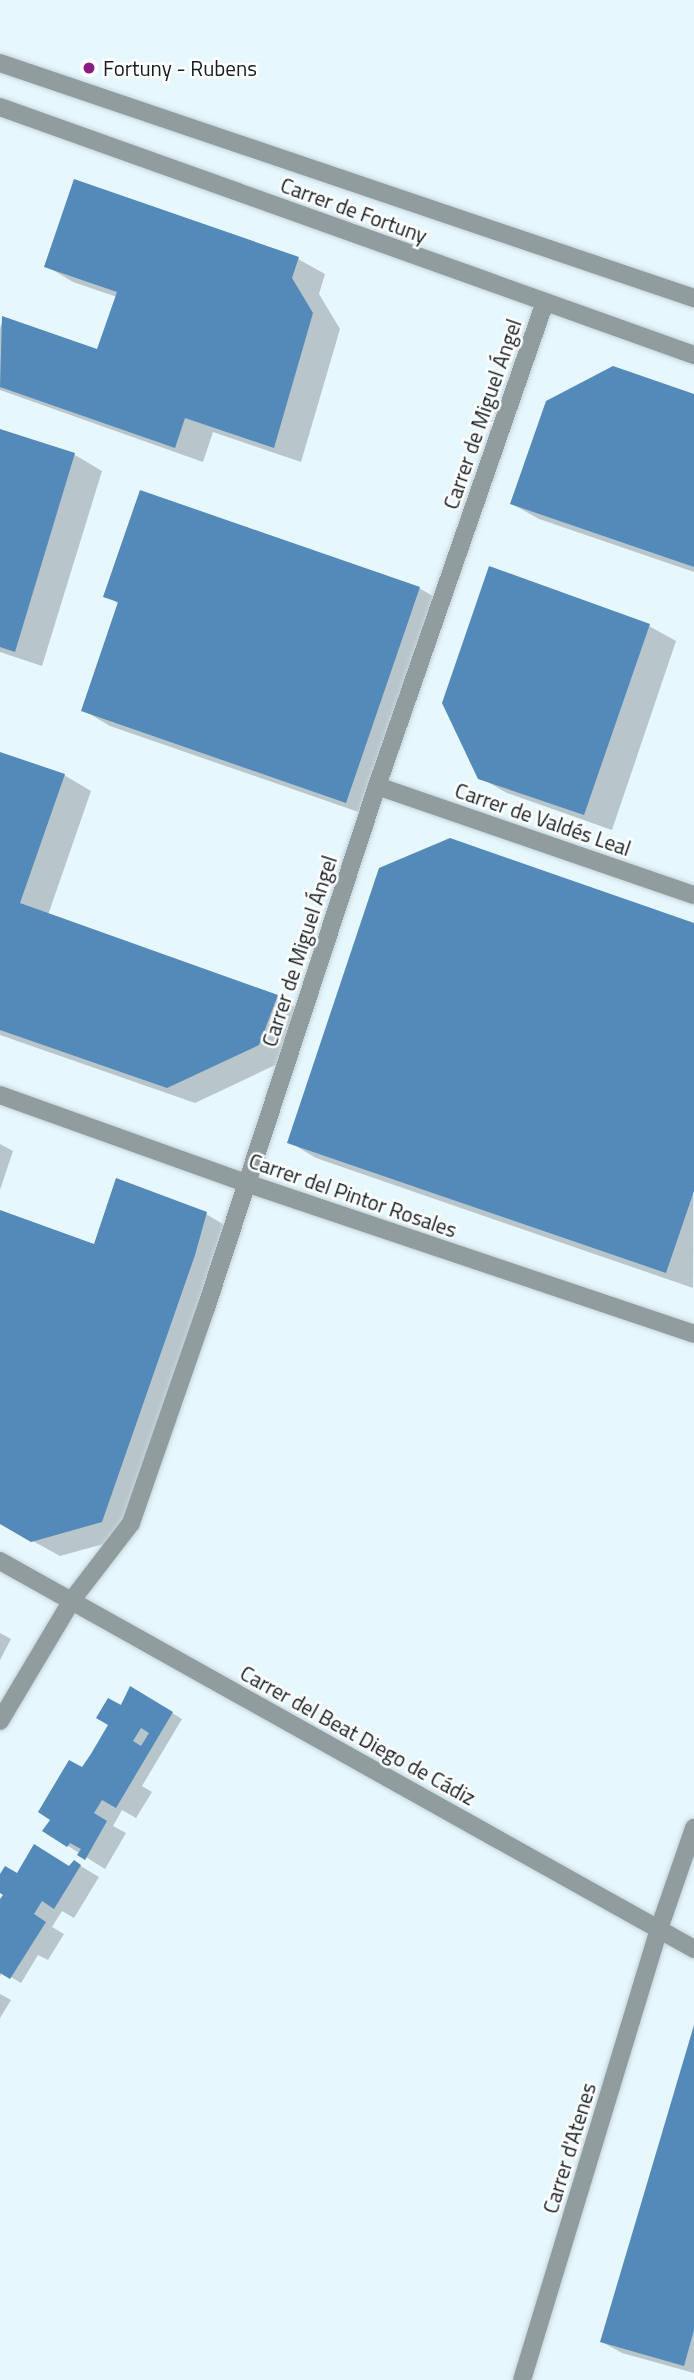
<!DOCTYPE html>
<meta charset="utf-8">
<style>
body{margin:0}
#map{position:relative;width:694px;height:2380px;overflow:hidden;background:#e7f7fe;font-family:"Titillium Web",sans-serif}
div>[style]{position:absolute}
.shadow>*{inset:0;background:#0003}
.building>*{inset:0;background:#538ab9}
.roads{filter:drop-shadow(0 0 2px #c5d4db) drop-shadow(0 0 2px #c5d4db)}
.minor>*{height:18px;margin:-9px;padding:0 9px;transform-origin:9px;border-radius:9px;background:#909c9d}
.tertiary>*{height:18px;margin:-9px;padding:0 9px;transform-origin:9px;border-radius:9px;background:#909c9d}
.dots>*{width:19px;height:19px;translate:-50% -50%;box-sizing:border-box;border:4px solid #fff;border-radius:50%}
span{translate:-50% -50%;white-space:nowrap;text-align:center;line-height:1.15;-webkit-text-stroke:5px #fff;paint-order:stroke}
.poi-label{font-size:21px;color:#141e21}
.left{translate:0 -50%;text-align:left}
.street-label{font-size:21px;color:#141e21}
</style>
<div id="map">
<div class="shadow">
<i style="clip-path:polygon(298px 259px,325px 274px,319px 294px,340px 329px,301px 462px,213px 432px,203px 462px,0 390px,0 328px,3px 319px,98px 351px,117px 297px,73px 282px,46px 266px)"></i>
<i style="clip-path:polygon(694px 396px,694px 572px,539px 519px,512px 504px)"></i>
<i style="clip-path:polygon(0 431px,75px 455px,102px 471px,42px 666px,0 652px)"></i>
<i style="clip-path:polygon(419px 588px,447px 604px,373px 817px,110px 726px,83px 710px,119px 604px,106px 596px)"></i>
<i style="clip-path:polygon(649px 626px,676px 641px,612px 830px,507px 793px,479px 777px)"></i>
<i style="clip-path:polygon(0 754px,64px 775px,91px 791px,48px 915px,277px 997px,304px 1012px,286px 1060px,195px 1103px,0 1035px)"></i>
<i style="clip-path:polygon(694px 925px,693px 1288px,316px 1158px,289px 1142px)"></i>
<i style="clip-path:polygon(0 1144px,13px 1151px,0 1190px)"></i>
<i style="clip-path:polygon(0 1212px,95px 1247px,206px 1214px,233px 1230px,129px 1537px,60px 1556px,0 1523px)"></i>
<i style="clip-path:polygon(0 1633px,11px 1639px,0 1660px)"></i>
<i style="clip-path:polygon(131px 1688px,182px 1719px,142px 1786px,152px 1792px,136px 1818px,122px 1810px,113px 1826px,126px 1833px,105px 1869px,44px 1831px)"></i>
<i style="clip-path:polygon(74px 1862px,99px 1877px,74px 1918px,62px 1911px,52px 1927px,64px 1934px,48px 1960px,38px 1955px,21px 1983px,3px 1972px,0 1976px,0 1903px,5px 1894px,0 1890px,0 1878px,70px 1868px)"></i>
<i style="clip-path:polygon(0 1994px,11px 2000px,0 2018px)"></i>
<i style="clip-path:polygon(694px 2030px,694px 2373px,622px 2353px,602px 2342px)"></i>
</div>
<div class="building">
<i style="clip-path:polygon(74px 179px,299px 257px,292px 278px,313px 313px,274px 448px,185px 418px,175px 448px,0 387px,2px 316px,97px 349px,117px 292px,44px 267px)"></i>
<i style="clip-path:polygon(613px 366px,694px 394px,694px 567px,510px 504px,546px 401px)"></i>
<i style="clip-path:polygon(0 429px,75px 453px,15px 652px,0 647px)"></i>
<i style="clip-path:polygon(140px 490px,420px 587px,346px 803px,81px 711px,118px 602px,103px 597px)"></i>
<i style="clip-path:polygon(489px 566px,650px 624px,584px 815px,478px 779px,442px 703px)"></i>
<i style="clip-path:polygon(0 752px,65px 774px,20px 903px,278px 995px,259px 1045px,167px 1088px,0 1030px)"></i>
<i style="clip-path:polygon(450px 838px,694px 923px,694px 1191px,666px 1273px,287px 1143px,379px 868px)"></i>
<i style="clip-path:polygon(116px 1178px,207px 1212px,195px 1255px,102px 1522px,31px 1542px,0 1524px,0 1210px,94px 1244px)"></i>
<i style="clip-path:polygon(evenodd,130px 1686px,173px 1712px,116px 1808px,102px 1800px,94px 1813px,107px 1821px,85px 1860px,77px 1855px,81px 1849px,70px 1843px,67px 1847px,42px 1831px,50px 1820px,38px 1812px,69px 1760px,82px 1767px,91px 1754px,108px 1725px,96px 1718px,108px 1698px,121px 1705px,130px 1686px,141px 1728px,149px 1733px,141px 1746px,133px 1741px,141px 1728px)"></i>
<i style="clip-path:polygon(34px 1844px,69px 1866px,74px 1860px,81px 1865px,54px 1909px,42px 1901px,34px 1914px,46px 1922px,10px 1979px,0 1973px,0 1899px,3px 1895px,0 1893px,0 1874px,5px 1866px,17px 1873px)"></i>
<i style="clip-path:polygon(694px 2025px,694px 2330px,684px 2366px,600px 2342px)"></i>
</div>
<div class="roads">
<div class="minor">
<i style="left:377px;top:786px;width:335px;rotate:19deg"></i>
<i style="left:0;top:1095px;width:261px;rotate:19.7deg"></i>
<i style="left:246px;top:1183px;width:473px;rotate:18.6deg"></i>
<i style="left:0;top:1721px;width:141px;rotate:-59.2deg"></i>
<i style="left:72px;top:1600px;width:97px;rotate:-52.5deg"></i>
<i style="left:131px;top:1523px;width:228px;rotate:-70.8deg"></i>
<i style="left:206px;top:1308px;width:549px;rotate:-71.86deg"></i>
<i style="left:377px;top:786px;width:512px;rotate:-70.86deg"></i>
<i style="left:522px;top:2380px;width:471px;rotate:-73.1deg"></i>
<i style="left:659px;top:1929px;width:107px;rotate:-70.9deg"></i>
</div>
<div class="tertiary">
<i style="left:0;top:63px;width:733px;rotate:18.71deg"></i>
<i style="left:0;top:107px;width:737px;rotate:19.66deg"></i>
<i style="left:0;top:1561px;width:795px;rotate:29.21deg"></i>
</div>
</div>
<div class="dots">
<i style="left:89px;top:68px;background:#881d83"></i>
</div>
<div class="poi-label">
<span class="left" style="left:103px;top:68px">Fortuny - Rubens</span>
</div>
<div class="street-label">
<span style="left:354px;top:210px;rotate:20deg">Carrer de Fortuny</span>
<span style="left:482px;top:414px;rotate:-71deg">Carrer de Miguel Ángel</span>
<span style="left:543px;top:819px;rotate:19deg">Carrer de Valdés Leal</span>
<span style="left:299px;top:951px;rotate:-72deg">Carrer de Miguel Ángel</span>
<span style="left:353px;top:1195px;rotate:19deg">Carrer del Pintor Rosales</span>
<span style="left:358px;top:1735px;rotate:29deg">Carrer del Beat Diego de Cádiz</span>
<span style="left:569px;top:2148px;rotate:-73deg">Carrer d'Atenes</span>
</div>
</div>
